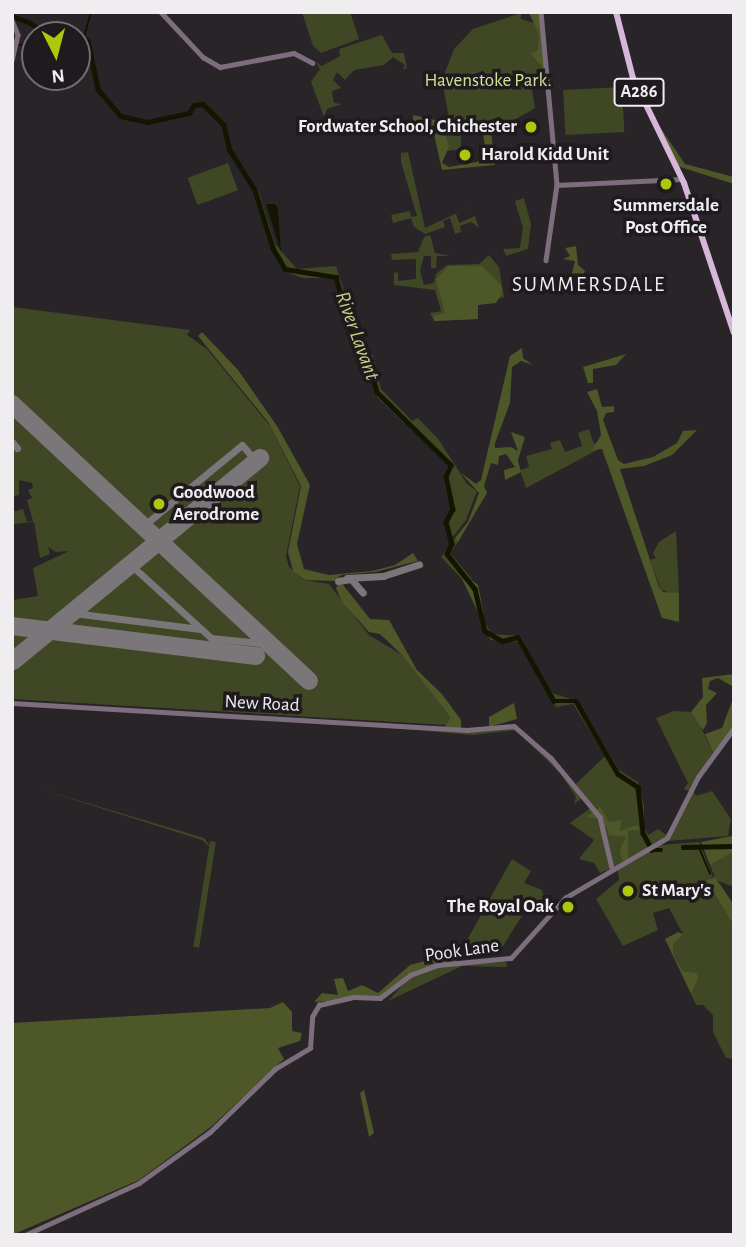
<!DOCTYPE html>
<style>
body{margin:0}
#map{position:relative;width:746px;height:1247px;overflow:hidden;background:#282428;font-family:"Alegreya Sans",sans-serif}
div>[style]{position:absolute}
.green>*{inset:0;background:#404724;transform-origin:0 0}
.forest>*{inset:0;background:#4e5728}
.water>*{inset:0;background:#121601}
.stream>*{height:2px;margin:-1px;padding:0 1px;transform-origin:1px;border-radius:1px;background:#121601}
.river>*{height:4.5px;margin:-2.25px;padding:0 2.25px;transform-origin:2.25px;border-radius:2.25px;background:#121601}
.taxiway>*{height:7px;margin:-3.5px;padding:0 3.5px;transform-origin:3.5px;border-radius:3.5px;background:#7a767a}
.runway>*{height:18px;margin:-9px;padding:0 9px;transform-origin:9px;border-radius:9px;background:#7a767a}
.tertiary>*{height:4.5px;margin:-2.25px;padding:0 2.25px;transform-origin:2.25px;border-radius:2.25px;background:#7d6e7e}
.primary>*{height:6px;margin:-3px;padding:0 3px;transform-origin:3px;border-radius:3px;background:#d7b7d9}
.dots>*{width:19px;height:19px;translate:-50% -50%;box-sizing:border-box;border:4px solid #1e1a1e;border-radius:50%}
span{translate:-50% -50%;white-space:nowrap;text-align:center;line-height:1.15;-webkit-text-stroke:7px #1e1a1e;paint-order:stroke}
.shield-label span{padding:2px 5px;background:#1e1a1e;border:2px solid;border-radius:5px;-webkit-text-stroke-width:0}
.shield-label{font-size:18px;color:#f0edf0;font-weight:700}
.park-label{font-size:19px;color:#d2e396}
.poi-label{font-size:19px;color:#f0edf0;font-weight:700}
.right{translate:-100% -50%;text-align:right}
.left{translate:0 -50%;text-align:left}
.street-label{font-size:19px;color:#f0edf0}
.neighbourhood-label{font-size:21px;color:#f0edf0;letter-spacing:2px}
.water-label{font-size:21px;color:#c0cf84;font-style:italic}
.frame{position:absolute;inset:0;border:14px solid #f0edf0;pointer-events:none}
.north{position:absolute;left:21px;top:21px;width:70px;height:70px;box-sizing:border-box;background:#1e1a1e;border:2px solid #726e72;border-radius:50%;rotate:174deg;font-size:19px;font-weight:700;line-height:28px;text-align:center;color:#f0edf0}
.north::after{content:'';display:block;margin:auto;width:24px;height:32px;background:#aec60c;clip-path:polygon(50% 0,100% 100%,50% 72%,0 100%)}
</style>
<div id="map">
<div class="green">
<i style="clip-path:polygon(302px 12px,350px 12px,359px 39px,321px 53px,313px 46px)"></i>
<i style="clip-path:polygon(521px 13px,521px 19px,541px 25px,546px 77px,531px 83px,535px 108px,500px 128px,449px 119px,442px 80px,454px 49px,473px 29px)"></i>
<i style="clip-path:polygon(382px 35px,392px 53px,404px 53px,407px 68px,403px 70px,405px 65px,393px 57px,384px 65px,354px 70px,345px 80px,337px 72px,333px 80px,341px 88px,332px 91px,334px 103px,342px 104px,327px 109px,324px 117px,311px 82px,320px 69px,316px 62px,322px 66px,340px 56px,339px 49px)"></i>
<i style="left:622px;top:87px;width:45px;height:59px;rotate:87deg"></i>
<i style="clip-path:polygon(437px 123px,461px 126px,461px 149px,441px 152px)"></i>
<i style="clip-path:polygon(408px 152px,425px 228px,472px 206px,456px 214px,459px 223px,475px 216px,479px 228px,471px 222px,460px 226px,461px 232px,455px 234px,450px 218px,443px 221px,445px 227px,425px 234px,414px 227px,411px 218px,393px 223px,391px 215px,410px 211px,411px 217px,417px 216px,401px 162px,401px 153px)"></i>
<i style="left:228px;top:163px;width:29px;height:43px;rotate:70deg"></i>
<i style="clip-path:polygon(258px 189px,275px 244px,297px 269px,336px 266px,360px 341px,373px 356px,381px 389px,412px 421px,418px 418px,439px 440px,467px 484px,477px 491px,466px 520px,451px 539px,444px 522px,451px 511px,443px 477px,448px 465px,377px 397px,366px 354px,351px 339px,334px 278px,302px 278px,284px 271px,270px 246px,253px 191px)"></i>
<i style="clip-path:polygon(524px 198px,531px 224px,528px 249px,506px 256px,503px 249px,520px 248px,523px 228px,515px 201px)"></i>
<i style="clip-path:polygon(430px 235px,435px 253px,450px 256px,437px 256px,436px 268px,431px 268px,431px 256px,424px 256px,420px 270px,424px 285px,434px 283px,436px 274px,447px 265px,479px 264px,489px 255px,499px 267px,504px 297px,478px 305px,478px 319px,434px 321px,430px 313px,441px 311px,435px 290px,394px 285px,394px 273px,398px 272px,398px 281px,416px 279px,416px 259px,392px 260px,391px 254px,418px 252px,424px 237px)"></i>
<i style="clip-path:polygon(12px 307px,190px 330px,187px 335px,207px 349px,270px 426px,300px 486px,286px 556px,289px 567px,304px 580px,329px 584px,369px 635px,402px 655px,450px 717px,446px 725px,12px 699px,12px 600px,38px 596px,33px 568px,69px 551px,56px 552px,48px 547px,50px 554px,40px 558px,34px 522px,14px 524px,12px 516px,12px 512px,23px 509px,27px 522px,33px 521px,27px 500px,32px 498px,28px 490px,33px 488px,32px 483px,19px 480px,19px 495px,12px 497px)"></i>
<i style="clip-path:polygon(589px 429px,593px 442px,601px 448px,526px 488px,520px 470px,529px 467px,526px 456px,552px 449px,550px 443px,560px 440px,565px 452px,582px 446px,578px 433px)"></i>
<i style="clip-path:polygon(676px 531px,679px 593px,674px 594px,661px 590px,650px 560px,656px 558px,653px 553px,659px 542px)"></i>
<i style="clip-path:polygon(455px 538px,458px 542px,450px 553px,472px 579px,462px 579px,441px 557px)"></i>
<i style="clip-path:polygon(480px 615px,492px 634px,521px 636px,544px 684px,554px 694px,578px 701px,619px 770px,638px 782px,644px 805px,644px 826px,648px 835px,658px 829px,668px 836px,662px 842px,640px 857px,600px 873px,594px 863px,579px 859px,594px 840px,570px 823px,592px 807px,576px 784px,605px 756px,573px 704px,556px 707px,518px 642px,490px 640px)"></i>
<i style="clip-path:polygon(674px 711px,694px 712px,715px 757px,691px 792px,684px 789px,688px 783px,656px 718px)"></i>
<i style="clip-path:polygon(359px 725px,480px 732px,514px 726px,550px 759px,583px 797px,574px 804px,576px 797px,560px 773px,516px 730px,472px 735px)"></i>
<i style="clip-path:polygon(37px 788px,204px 838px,212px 849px,202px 840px)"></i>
<i style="clip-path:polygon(712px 791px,731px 819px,728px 836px,668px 841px,694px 792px,696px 796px)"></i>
<i style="left:210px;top:841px;width:6px;height:107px;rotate:9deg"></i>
<i style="clip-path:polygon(699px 842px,713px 877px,706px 880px,734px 926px,734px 1059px,726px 1058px,713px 1032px,713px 1015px,703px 1005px,696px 1005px,691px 994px,693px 973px,683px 971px,674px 956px,673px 945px,683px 934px,669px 908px,653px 913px,658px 930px,623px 946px,596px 899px,619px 880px,617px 866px,661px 845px)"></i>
<i style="clip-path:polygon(734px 852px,734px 887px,716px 880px,710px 865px)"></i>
<i style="clip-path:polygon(512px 859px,531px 871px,524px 883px,542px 890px,546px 905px,544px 910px,530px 903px,498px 954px,485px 953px,466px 942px)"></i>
<i style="clip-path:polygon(506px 962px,507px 967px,462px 966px,388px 1001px,411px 976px,438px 966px)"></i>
</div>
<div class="forest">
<i style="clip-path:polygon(540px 12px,546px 71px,531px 54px,538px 50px,539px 34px,529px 13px)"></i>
<i style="clip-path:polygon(413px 115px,462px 126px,461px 131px,444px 132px,449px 146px,442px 163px,449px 167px,487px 160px,483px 134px,465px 128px,491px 131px,495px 165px,442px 170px,433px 130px,413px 121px)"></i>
<i style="clip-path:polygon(660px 127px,685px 164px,734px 177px,734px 184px,677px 166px)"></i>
<i style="clip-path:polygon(576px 246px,578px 265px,585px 271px,580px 282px,585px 289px,580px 292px,571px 277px,575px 261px,563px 259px,570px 256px,565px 248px)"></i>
<i style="clip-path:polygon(448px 266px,482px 266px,501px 285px,502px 293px,496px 303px,478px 305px,478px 319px,434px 321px,434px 316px,445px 313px,436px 280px)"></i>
<i style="clip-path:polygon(202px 332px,238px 370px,277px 426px,310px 485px,297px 544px,304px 569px,329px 575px,372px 571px,395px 565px,413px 553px,418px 561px,375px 572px,341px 575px,334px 581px,305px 580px,293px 571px,288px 552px,301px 486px,268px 422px,198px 336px)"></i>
<i style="clip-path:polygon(522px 348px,523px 358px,533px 365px,521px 361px,512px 367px,510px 403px,495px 443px,495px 448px,511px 447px,518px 451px,511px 432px,525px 437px,518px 460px,521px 472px,505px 480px,504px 470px,515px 467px,506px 454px,499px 456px,498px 465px,491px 463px,484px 486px,487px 493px,458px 542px,455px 538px,468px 522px,479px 493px,460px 472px,476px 484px,481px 480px,510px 356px)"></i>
<i style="clip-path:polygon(626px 354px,616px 365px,593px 369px,593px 383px,588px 383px,583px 367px)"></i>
<i style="clip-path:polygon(597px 389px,602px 407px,614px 406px,614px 412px,606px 413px,603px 420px,618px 460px,624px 464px,653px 457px,677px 443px,683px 431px,697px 430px,672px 455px,644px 466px,620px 469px,659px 587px,663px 592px,679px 593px,679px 622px,662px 618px,602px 449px,592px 450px,601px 435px,597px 411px,587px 392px)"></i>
<i style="clip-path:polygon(469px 578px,478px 585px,484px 615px,477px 610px,462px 579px)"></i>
<i style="clip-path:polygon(340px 581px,370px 619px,389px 620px,417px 670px,442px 694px,461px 720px,461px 728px,445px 727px,450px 717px,402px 655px,380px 634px,369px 632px,342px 602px,336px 588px)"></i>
<i style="clip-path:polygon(734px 674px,732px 686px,718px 678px,710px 681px,708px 689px,717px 693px,706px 705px,707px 723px,703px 730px,691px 712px,703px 697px,702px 678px)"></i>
<i style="clip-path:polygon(734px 696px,734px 726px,715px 757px,705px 734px,722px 728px)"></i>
<i style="clip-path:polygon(514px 703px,517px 719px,489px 727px,489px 717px)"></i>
<i style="clip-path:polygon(600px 807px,609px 822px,622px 820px,619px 831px,638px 825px,639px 830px,628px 830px,628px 860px,622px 860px,620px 849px,626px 837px,609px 835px,606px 826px,601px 836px,598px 818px,586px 817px)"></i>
<i style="clip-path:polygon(732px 836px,734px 852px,710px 865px,701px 842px)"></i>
<i style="clip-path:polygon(715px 877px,734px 905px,734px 926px,706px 880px)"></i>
<i style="clip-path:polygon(678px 932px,683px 934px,673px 945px,674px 956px,683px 971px,697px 973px,698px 978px,691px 994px,665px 939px)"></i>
<i style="clip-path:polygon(458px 952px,456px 962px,410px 974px,380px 997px,314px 1002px,322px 993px,338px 995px,334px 979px,343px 978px,348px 991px,362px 985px,378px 993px,410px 965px)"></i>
<i style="clip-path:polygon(283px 1002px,292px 1012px,292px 1031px,302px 1033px,300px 1041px,278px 1048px,284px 1059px,212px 1126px,139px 1180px,12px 1235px,12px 1023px,270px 1008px)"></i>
<i style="clip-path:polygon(364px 1090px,374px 1133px,369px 1137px,360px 1093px)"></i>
</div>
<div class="water">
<i style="clip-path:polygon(266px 204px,275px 204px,278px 209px,281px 252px)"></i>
</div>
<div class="stream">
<i style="left:84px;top:37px;width:26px;rotate:-74deg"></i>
<i style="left:19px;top:45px;width:16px"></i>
<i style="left:700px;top:850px;width:26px;rotate:67deg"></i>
</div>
<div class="river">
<i style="left:12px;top:16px;width:15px;rotate:20deg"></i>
<i style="left:29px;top:22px;width:22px;rotate:36deg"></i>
<i style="left:69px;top:35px;width:8px;rotate:-7deg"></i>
<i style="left:77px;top:34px;width:13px;rotate:32deg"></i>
<i style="left:88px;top:41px;width:49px;rotate:78.2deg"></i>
<i style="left:98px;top:89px;width:35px;rotate:50deg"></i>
<i style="left:121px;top:116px;width:27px;rotate:13deg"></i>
<i style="left:147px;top:122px;width:43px;rotate:-12.1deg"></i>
<i style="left:189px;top:113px;width:9px;rotate:-58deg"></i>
<i style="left:194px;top:105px;width:9px;rotate:-6deg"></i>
<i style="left:203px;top:104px;width:30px;rotate:45deg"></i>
<i style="left:224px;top:125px;width:26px;rotate:77deg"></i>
<i style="left:230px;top:150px;width:47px;rotate:58deg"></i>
<i style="left:255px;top:190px;width:61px;rotate:72.8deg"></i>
<i style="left:273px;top:248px;width:24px;rotate:60deg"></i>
<i style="left:285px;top:269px;width:52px;rotate:8.9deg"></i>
<i style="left:336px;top:277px;width:70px;rotate:74.2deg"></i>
<i style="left:355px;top:344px;width:14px;rotate:36deg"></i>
<i style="left:366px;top:352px;width:41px;rotate:74.6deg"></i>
<i style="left:377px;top:392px;width:104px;rotate:44.6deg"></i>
<i style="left:451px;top:465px;width:13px;rotate:113deg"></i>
<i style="left:446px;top:477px;width:33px;rotate:78deg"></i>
<i style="left:453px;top:509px;width:15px;rotate:118deg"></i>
<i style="left:446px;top:522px;width:23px;rotate:75deg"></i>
<i style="left:452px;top:544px;width:11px;rotate:117deg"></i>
<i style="left:447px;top:554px;width:45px;rotate:51.3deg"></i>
<i style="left:475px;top:589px;width:43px;rotate:76.6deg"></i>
<i style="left:485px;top:631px;width:20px;rotate:30deg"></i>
<i style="left:502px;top:641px;width:16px;rotate:-14deg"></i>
<i style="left:518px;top:637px;width:73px;rotate:60.6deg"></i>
<i style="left:554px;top:701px;width:22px"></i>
<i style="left:576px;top:701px;width:84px;rotate:60.1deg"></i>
<i style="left:618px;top:774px;width:24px;rotate:33deg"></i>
<i style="left:638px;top:787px;width:46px;rotate:83.8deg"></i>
<i style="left:643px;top:833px;width:19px;rotate:62deg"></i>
<i style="left:652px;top:850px;width:9px"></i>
<i style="left:683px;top:847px;width:51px;rotate:-1.1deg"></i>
</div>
<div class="taxiway">
<i style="left:12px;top:442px;width:8px;rotate:50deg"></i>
<i style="left:195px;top:485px;width:21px;rotate:53deg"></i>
<i style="left:142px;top:527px;width:129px;rotate:-39.4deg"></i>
<i style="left:242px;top:445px;width:21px;rotate:49deg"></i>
<i style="left:132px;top:566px;width:107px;rotate:42.3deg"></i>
<i style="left:211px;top:638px;width:58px;rotate:5.9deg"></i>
<i style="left:347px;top:578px;width:36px;rotate:-3deg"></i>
<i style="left:383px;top:576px;width:38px;rotate:-18deg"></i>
<i style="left:338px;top:581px;width:13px;rotate:-9deg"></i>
<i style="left:351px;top:579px;width:18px;rotate:49deg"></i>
<i style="left:73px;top:613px;width:128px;rotate:7.2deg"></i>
<i style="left:12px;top:661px;width:1px"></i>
</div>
<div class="runway">
<i style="left:12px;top:404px;width:406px;rotate:43deg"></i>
<i style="left:12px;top:626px;width:246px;rotate:7deg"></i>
<i style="left:13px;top:661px;width:320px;rotate:-39.4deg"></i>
</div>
<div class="tertiary">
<i style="left:161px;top:12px;width:62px;rotate:47deg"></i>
<i style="left:203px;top:57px;width:20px;rotate:30deg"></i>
<i style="left:220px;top:67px;width:75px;rotate:-10.7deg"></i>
<i style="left:294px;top:53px;width:21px;rotate:28deg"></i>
<i style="left:541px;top:12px;width:174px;rotate:84.7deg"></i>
<i style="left:557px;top:185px;width:76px;rotate:98.3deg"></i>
<i style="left:12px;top:20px;width:16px;rotate:68deg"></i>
<i style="left:18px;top:35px;width:26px;rotate:103deg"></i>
<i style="left:557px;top:185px;width:125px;rotate:-2.7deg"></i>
<i style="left:12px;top:703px;width:456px;rotate:3.4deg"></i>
<i style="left:467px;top:730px;width:47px;rotate:-4.9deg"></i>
<i style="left:514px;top:726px;width:49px;rotate:40.9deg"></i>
<i style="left:551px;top:758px;width:77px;rotate:50.3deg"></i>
<i style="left:600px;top:817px;width:52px;rotate:76.8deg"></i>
<i style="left:25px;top:1235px;width:125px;rotate:-24.5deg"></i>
<i style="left:139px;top:1183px;width:87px;rotate:-35.7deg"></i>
<i style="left:210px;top:1132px;width:91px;rotate:-44.1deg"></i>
<i style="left:275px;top:1069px;width:41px;rotate:-31deg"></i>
<i style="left:310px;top:1048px;width:31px;rotate:-86deg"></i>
<i style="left:312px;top:1017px;width:14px;rotate:-60deg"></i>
<i style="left:319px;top:1005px;width:36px;rotate:-13deg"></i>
<i style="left:354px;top:997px;width:26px;rotate:2deg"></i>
<i style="left:380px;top:998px;width:38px;rotate:-37deg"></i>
<i style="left:410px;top:975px;width:30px;rotate:-20deg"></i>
<i style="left:438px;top:965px;width:73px;rotate:-5.5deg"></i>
<i style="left:511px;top:958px;width:81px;rotate:-48deg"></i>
<i style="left:565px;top:898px;width:118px;rotate:-30.5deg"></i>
<i style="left:667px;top:838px;width:68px;rotate:-63.1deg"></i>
<i style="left:698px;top:777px;width:61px;rotate:-53.7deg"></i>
</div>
<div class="primary">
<i style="left:616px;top:12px;width:68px;rotate:75.6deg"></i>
<i style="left:633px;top:78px;width:117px;rotate:64.1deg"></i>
<i style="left:684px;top:183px;width:158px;rotate:71.6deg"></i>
</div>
<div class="dots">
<i style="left:531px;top:127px;background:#aec60c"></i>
<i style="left:465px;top:155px;background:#aec60c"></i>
<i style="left:666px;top:184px;background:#aec60c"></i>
<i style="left:159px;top:504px;background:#aec60c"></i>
<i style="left:628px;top:891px;background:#aec60c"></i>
<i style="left:568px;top:907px;background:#aec60c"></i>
</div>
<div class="shield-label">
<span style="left:639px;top:92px">A286</span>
</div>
<div class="park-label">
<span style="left:488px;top:81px">Havenstoke Park.</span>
</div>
<div class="poi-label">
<span class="right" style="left:517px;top:127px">Fordwater School, Chichester</span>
<span class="left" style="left:481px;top:155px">Harold Kidd Unit</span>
<span style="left:666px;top:217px">Summersdale<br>Post Office</span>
<span class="left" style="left:173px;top:504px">Goodwood<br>Aerodrome</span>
<span class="left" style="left:642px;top:891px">St Mary's</span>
<span class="right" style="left:554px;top:907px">The Royal Oak</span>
</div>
<div class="street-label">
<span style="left:262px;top:704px;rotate:3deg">New Road</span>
<span style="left:462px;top:951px;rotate:-8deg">Pook Lane</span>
</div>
<div class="neighbourhood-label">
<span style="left:589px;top:285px">SUMMERSDALE</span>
</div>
<div class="water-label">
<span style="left:357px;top:336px;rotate:70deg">River Lavant</span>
</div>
<div class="frame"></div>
<div class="north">N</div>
</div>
